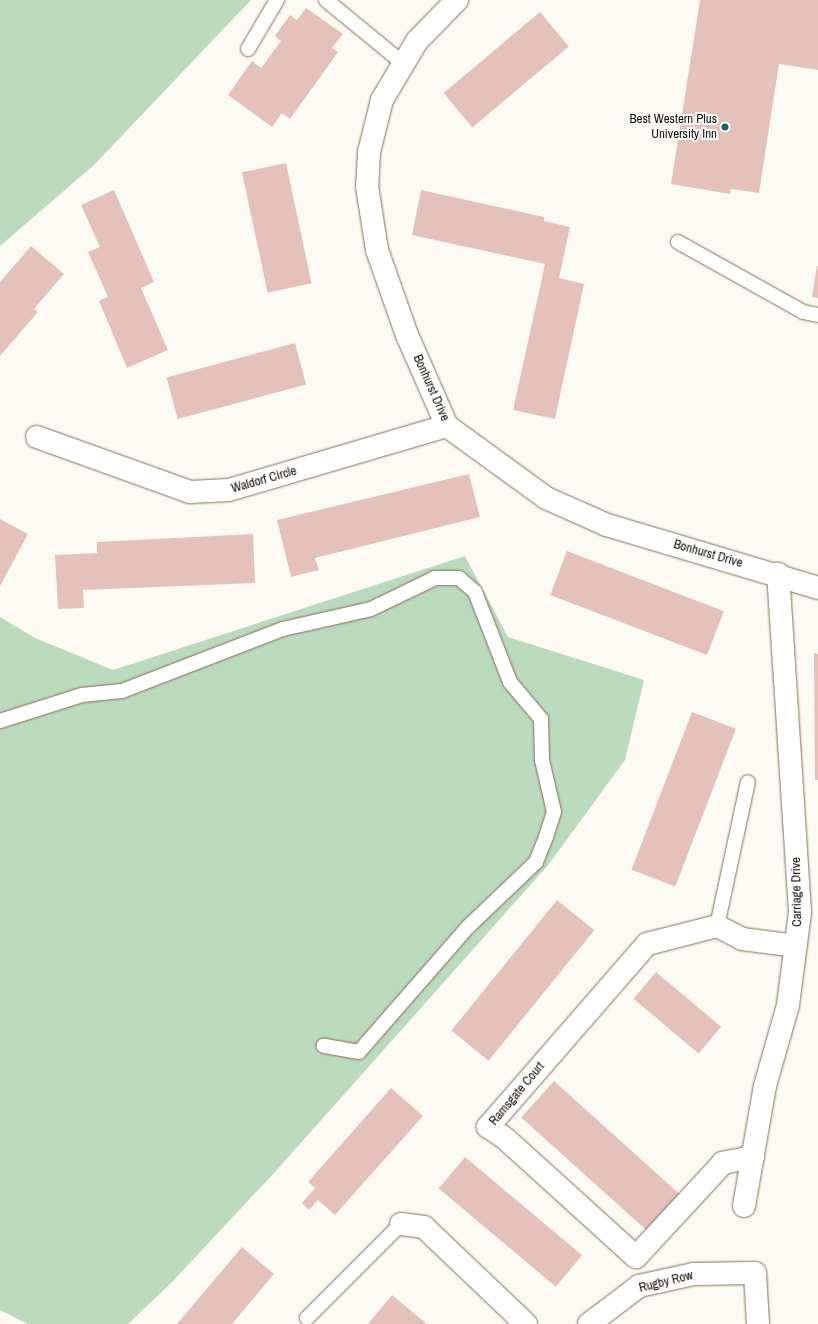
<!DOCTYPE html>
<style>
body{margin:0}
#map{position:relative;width:818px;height:1324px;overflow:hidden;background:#fdf9f3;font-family:"Archivo Narrow",sans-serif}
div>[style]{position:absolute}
.green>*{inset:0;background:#bcdabe}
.building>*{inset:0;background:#e5c1bb;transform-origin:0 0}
.roads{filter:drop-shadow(0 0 1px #847159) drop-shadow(0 0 1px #847159)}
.lane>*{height:14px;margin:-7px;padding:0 7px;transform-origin:7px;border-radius:7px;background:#fff}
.street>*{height:22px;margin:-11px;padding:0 11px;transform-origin:11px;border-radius:11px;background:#fff}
.dots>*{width:11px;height:11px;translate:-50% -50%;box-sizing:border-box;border:2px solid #fff;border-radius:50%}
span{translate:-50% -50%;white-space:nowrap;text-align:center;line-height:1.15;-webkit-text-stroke:4px #fff;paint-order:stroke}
.poi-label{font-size:13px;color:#160e06}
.right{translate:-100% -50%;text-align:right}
.street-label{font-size:13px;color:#160e06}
</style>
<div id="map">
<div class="green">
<i style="clip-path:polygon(0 0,251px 0,94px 165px,0 246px)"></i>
<i style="clip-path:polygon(465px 556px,508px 637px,644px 680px,625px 760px,549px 864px,275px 1172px,172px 1282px,128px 1324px,28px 1324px,0 1310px,0 617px,35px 638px,113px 670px)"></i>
</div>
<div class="building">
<i style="clip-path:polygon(700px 0,818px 0,818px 70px,779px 64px,759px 193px,731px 189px,730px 194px,671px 184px)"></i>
<i style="clip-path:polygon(306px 8px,343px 34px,332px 48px,338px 52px,290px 119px,282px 113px,272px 127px,228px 95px,252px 61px,261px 68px,281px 41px,275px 36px,290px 15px,297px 20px)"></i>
<i style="left:540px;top:12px;width:45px;height:126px;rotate:50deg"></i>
<i style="left:286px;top:163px;width:123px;height:45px;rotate:78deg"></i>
<i style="clip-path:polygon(114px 190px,154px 282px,141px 288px,168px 350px,127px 368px,99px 301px,108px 297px,88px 252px,100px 247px,81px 205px)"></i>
<i style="clip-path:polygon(421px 190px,544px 217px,544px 221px,570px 227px,559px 278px,584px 284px,555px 419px,513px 410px,545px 264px,412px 235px)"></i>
<i style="clip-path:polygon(31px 246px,64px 274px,34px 309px,38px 312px,0 356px,0 282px)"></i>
<i style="clip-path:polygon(817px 266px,818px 266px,818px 298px,812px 297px)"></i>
<i style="left:295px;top:343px;width:43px;height:133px;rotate:75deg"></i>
<i style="clip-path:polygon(469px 474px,480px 517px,315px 558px,319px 570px,291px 577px,277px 520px)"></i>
<i style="clip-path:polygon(0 519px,28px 534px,0 586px)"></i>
<i style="clip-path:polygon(253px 534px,255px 583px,83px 590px,84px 608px,58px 609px,55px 555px,97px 553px,97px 542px)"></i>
<i style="left:567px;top:551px;width:168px;height:47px;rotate:21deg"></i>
<i style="clip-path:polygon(814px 653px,818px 654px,818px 780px,815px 780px)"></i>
<i style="left:692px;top:712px;width:47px;height:169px;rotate:21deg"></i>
<i style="left:557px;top:900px;width:48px;height:168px;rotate:39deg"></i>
<i style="left:656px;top:972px;width:85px;height:35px;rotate:40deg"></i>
<i style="left:554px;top:1081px;width:169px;height:49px;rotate:42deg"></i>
<i style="clip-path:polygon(391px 1088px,423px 1116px,335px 1215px,318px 1200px,309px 1210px,302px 1203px,315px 1188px,308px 1182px)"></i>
<i style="left:465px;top:1157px;width:153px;height:41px;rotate:40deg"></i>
<i style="clip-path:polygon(242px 1247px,274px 1274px,232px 1324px,177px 1324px)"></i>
<i style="clip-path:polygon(392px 1295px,427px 1324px,368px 1324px)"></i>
</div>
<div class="roads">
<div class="lane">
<i style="left:326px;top:0;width:101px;rotate:39.4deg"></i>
<i style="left:248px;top:49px;width:57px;rotate:-59.4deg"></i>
<i style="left:678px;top:242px;width:143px;rotate:29.2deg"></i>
<i style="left:803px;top:312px;width:15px;rotate:11deg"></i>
<i style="left:0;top:721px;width:86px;rotate:-17.6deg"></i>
<i style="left:82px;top:695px;width:40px;rotate:-5.7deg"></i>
<i style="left:122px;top:691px;width:173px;rotate:-21.1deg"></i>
<i style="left:283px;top:629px;width:90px;rotate:-12.8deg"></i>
<i style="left:371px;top:609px;width:71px;rotate:-25.8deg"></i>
<i style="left:435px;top:578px;width:24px"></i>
<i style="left:459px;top:578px;width:21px;rotate:41deg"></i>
<i style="left:475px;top:592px;width:97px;rotate:68.7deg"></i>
<i style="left:510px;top:682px;width:48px;rotate:50deg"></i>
<i style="left:541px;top:719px;width:41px;rotate:88.6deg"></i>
<i style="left:542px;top:760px;width:53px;rotate:77deg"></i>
<i style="left:554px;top:812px;width:26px;rotate:108deg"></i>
<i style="left:546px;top:837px;width:27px;rotate:112deg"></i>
<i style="left:536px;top:862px;width:95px;rotate:136.3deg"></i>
<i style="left:467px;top:928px;width:164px;rotate:131.1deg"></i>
<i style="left:359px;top:1052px;width:36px;rotate:-170deg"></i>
<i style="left:717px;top:926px;width:147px;rotate:-77.9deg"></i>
<i style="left:307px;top:1318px;width:133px;rotate:-45deg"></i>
</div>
<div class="street">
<i style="left:457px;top:0;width:57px;rotate:134.3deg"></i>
<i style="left:417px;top:41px;width:69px;rotate:120.7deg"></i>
<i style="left:382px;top:100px;width:54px;rotate:104deg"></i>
<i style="left:369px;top:152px;width:34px;rotate:93deg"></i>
<i style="left:367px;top:186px;width:65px;rotate:81.1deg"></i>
<i style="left:377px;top:250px;width:90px;rotate:70.6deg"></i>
<i style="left:407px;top:335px;width:99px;rotate:66.3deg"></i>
<i style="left:447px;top:426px;width:122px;rotate:36deg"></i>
<i style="left:546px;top:498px;width:67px;rotate:23.9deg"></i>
<i style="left:607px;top:525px;width:220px;rotate:16.6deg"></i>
<i style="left:37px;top:437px;width:163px;rotate:19.8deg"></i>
<i style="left:190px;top:492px;width:39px;rotate:-3deg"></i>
<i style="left:229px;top:490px;width:227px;rotate:-16.4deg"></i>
<i style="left:753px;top:1157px;width:31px;rotate:169deg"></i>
<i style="left:723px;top:1163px;width:128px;rotate:132.8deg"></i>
<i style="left:636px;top:1257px;width:176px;rotate:-137.8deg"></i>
<i style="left:506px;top:1139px;width:22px;rotate:-146deg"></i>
<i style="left:488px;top:1127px;width:242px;rotate:-49deg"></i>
<i style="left:647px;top:944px;width:72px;rotate:-14.4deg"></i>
<i style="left:717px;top:926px;width:28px;rotate:27deg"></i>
<i style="left:742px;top:939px;width:54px;rotate:7.4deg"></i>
<i style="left:744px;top:1206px;width:122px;rotate:-80.1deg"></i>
<i style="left:765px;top:1086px;width:84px;rotate:-74.1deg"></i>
<i style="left:788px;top:1005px;width:94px;rotate:-82.6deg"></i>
<i style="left:800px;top:912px;width:339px;rotate:-93.7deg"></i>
<i style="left:401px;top:1224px;width:23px;rotate:7deg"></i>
<i style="left:424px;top:1227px;width:141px;rotate:43.6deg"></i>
<i style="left:589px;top:1324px;width:63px;rotate:-37.2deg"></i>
<i style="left:639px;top:1286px;width:56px;rotate:-12.3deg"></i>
<i style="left:694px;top:1274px;width:61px;rotate:-0.9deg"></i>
<i style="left:755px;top:1273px;width:51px;rotate:86.6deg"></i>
</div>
</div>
<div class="dots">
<i style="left:725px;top:127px;background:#146468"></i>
</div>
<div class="poi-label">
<span class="right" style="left:717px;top:127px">Best Western Plus<br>University Inn</span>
</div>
<div class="street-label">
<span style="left:431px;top:388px;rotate:66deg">Bonhurst Drive</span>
<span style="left:264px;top:480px;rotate:-16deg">Waldorf Circle</span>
<span style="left:708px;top:554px;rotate:16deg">Bonhurst Drive</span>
<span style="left:797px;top:892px;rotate:-91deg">Carriage Drive</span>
<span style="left:517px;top:1094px;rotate:-50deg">Ramsgate Court</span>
<span style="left:666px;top:1282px;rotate:-14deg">Rugby Row</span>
</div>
</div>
